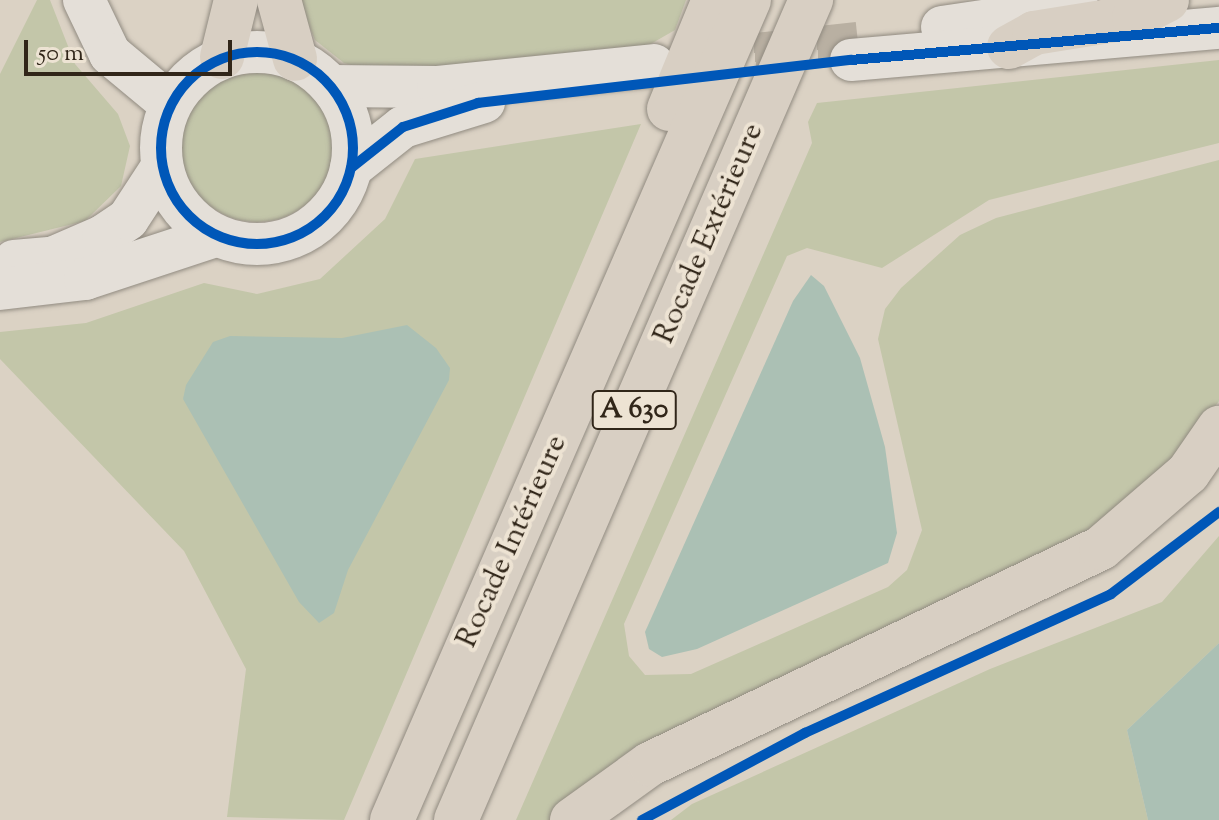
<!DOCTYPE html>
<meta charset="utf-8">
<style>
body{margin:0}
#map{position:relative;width:1219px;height:820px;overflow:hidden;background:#dbd2c4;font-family:"Sorts Mill Goudy",serif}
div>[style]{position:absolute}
.green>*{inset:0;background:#c3c6a9}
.round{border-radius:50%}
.water>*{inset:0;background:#abc0b4}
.minor-tunnel>*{height:42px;margin-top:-21px;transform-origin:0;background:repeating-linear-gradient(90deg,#b9b0a2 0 42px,transparent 0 63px)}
.roads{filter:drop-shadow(0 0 2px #918b81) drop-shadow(0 0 2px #918b81)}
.minor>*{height:42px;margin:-21px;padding:0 21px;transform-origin:21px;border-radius:21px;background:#e4dfd8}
.minor>.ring{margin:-21px;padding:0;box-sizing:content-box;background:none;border:42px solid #e4dfd8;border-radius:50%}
.highway>*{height:44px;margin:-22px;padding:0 22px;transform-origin:22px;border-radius:22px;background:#d8cfc3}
.cycleway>*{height:10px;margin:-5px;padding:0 5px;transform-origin:5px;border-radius:5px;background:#0057b8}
.cycleway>.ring{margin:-5px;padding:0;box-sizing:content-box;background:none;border:10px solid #0057b8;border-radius:50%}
span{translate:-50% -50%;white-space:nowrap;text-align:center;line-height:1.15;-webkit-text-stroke:8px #ede3d3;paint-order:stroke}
.shield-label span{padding:2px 6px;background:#ede3d3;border:2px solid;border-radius:6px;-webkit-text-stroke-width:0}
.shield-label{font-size:28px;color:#312619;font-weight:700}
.street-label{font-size:30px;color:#312619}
.scale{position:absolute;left:24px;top:40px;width:208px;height:36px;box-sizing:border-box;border:4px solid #312619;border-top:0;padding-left:10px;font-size:24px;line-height:28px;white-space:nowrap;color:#312619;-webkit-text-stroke:6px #ede3d3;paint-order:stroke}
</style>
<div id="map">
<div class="green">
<i style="clip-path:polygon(37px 0,50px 0,75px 64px,118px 114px,130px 146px,121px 186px,85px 221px,0 242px,0 74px)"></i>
<i style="clip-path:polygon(298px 0,686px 0,675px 30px,642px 49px,399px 78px,344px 63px,315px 40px)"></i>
<i style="clip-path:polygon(1219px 60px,1219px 143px,989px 200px,882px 268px,807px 248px,787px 256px,624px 624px,629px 656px,645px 675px,691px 674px,888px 587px,907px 570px,922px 530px,878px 339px,885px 309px,901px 288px,960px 235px,996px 218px,1219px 160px,1219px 401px,1142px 502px,551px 820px,516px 820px,812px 143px,808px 122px,817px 103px)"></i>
<i class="round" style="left:180px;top:68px;width:154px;height:154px"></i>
<i style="clip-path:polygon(641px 124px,344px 820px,227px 817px,246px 669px,184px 551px,0 359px,0 332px,86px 323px,204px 283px,257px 294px,320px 279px,385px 219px,415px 159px)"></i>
<i style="clip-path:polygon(1219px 536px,1219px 643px,1127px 730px,1148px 820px,671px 820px,692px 804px,990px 669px,1162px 602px)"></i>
</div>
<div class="water">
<i style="clip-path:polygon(811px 275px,824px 286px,860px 358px,885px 447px,897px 533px,888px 563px,697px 649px,662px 657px,649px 649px,645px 632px,793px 301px)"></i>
<i style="clip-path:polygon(407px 325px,436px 348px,450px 368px,449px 380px,348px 570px,334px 613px,319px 623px,299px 602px,183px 399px,186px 385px,213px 342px,230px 336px,342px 338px)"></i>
<i style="clip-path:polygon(1219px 643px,1219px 820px,1148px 820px,1127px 730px)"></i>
</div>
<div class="minor-tunnel">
<i style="left:692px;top:61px;width:167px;rotate:-6.2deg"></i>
</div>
<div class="roads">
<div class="minor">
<i style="left:84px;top:0;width:60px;rotate:64.3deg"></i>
<i style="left:110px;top:54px;width:78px;rotate:39.8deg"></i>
<i style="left:942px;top:27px;width:137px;rotate:-8.4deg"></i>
<i class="ring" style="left:161px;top:52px;width:150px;height:150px"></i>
<i style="left:851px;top:60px;width:369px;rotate:-5deg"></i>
<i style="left:331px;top:86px;width:107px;rotate:0.5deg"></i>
<i style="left:438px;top:87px;width:217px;rotate:-5.8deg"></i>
<i style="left:351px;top:168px;width:66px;rotate:-38.3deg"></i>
<i style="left:403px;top:127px;width:85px;rotate:-17.2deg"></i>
<i style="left:14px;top:261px;width:38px;rotate:-5deg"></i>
<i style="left:52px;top:258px;width:56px;rotate:-23.3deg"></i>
<i style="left:103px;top:236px;width:30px;rotate:-34deg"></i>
<i style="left:128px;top:219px;width:62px;rotate:-56.8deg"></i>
<i style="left:0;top:289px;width:86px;rotate:-6.7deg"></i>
<i style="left:85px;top:279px;width:138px;rotate:-18.2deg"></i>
</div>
<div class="highway">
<i style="left:279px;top:0;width:61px;rotate:74.8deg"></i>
<i style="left:1009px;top:47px;width:29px;rotate:-29deg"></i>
<i style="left:1034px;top:33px;width:101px;rotate:-9.1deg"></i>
<i style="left:1134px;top:17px;width:37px;rotate:-27deg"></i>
<i style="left:222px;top:57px;width:59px;rotate:-76.2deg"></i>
<i style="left:669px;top:109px;width:118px;rotate:-67.6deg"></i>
<i style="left:392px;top:820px;width:894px;rotate:-66.47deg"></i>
<i style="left:456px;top:820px;width:894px;rotate:-66.59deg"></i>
<i style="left:572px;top:820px;width:96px;rotate:-35.7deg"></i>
<i style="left:650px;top:764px;width:500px;rotate:-25.59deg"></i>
<i style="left:1101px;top:548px;width:115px;rotate:-40.8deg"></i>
<i style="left:1188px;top:473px;width:55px;rotate:-55.4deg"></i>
</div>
</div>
<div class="cycleway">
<i class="ring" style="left:161px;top:52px;width:182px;height:182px"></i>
<i style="left:351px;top:168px;width:66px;rotate:-38.3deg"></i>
<i style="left:403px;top:127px;width:79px;rotate:-17.7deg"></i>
<i style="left:478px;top:103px;width:375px;rotate:-6.6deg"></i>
<i style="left:851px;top:60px;width:369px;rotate:-5deg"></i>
<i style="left:642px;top:820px;width:185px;rotate:-28.1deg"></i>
<i style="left:805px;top:733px;width:336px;rotate:-24.4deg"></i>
<i style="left:1111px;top:594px;width:136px;rotate:-37.2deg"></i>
</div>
<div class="shield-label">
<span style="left:634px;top:410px">A 630</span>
</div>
<div class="street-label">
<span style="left:710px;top:234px;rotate:-67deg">Rocade Extérieure</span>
<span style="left:513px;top:542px;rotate:-66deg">Rocade Intérieure</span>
</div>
<div class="scale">50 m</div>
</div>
